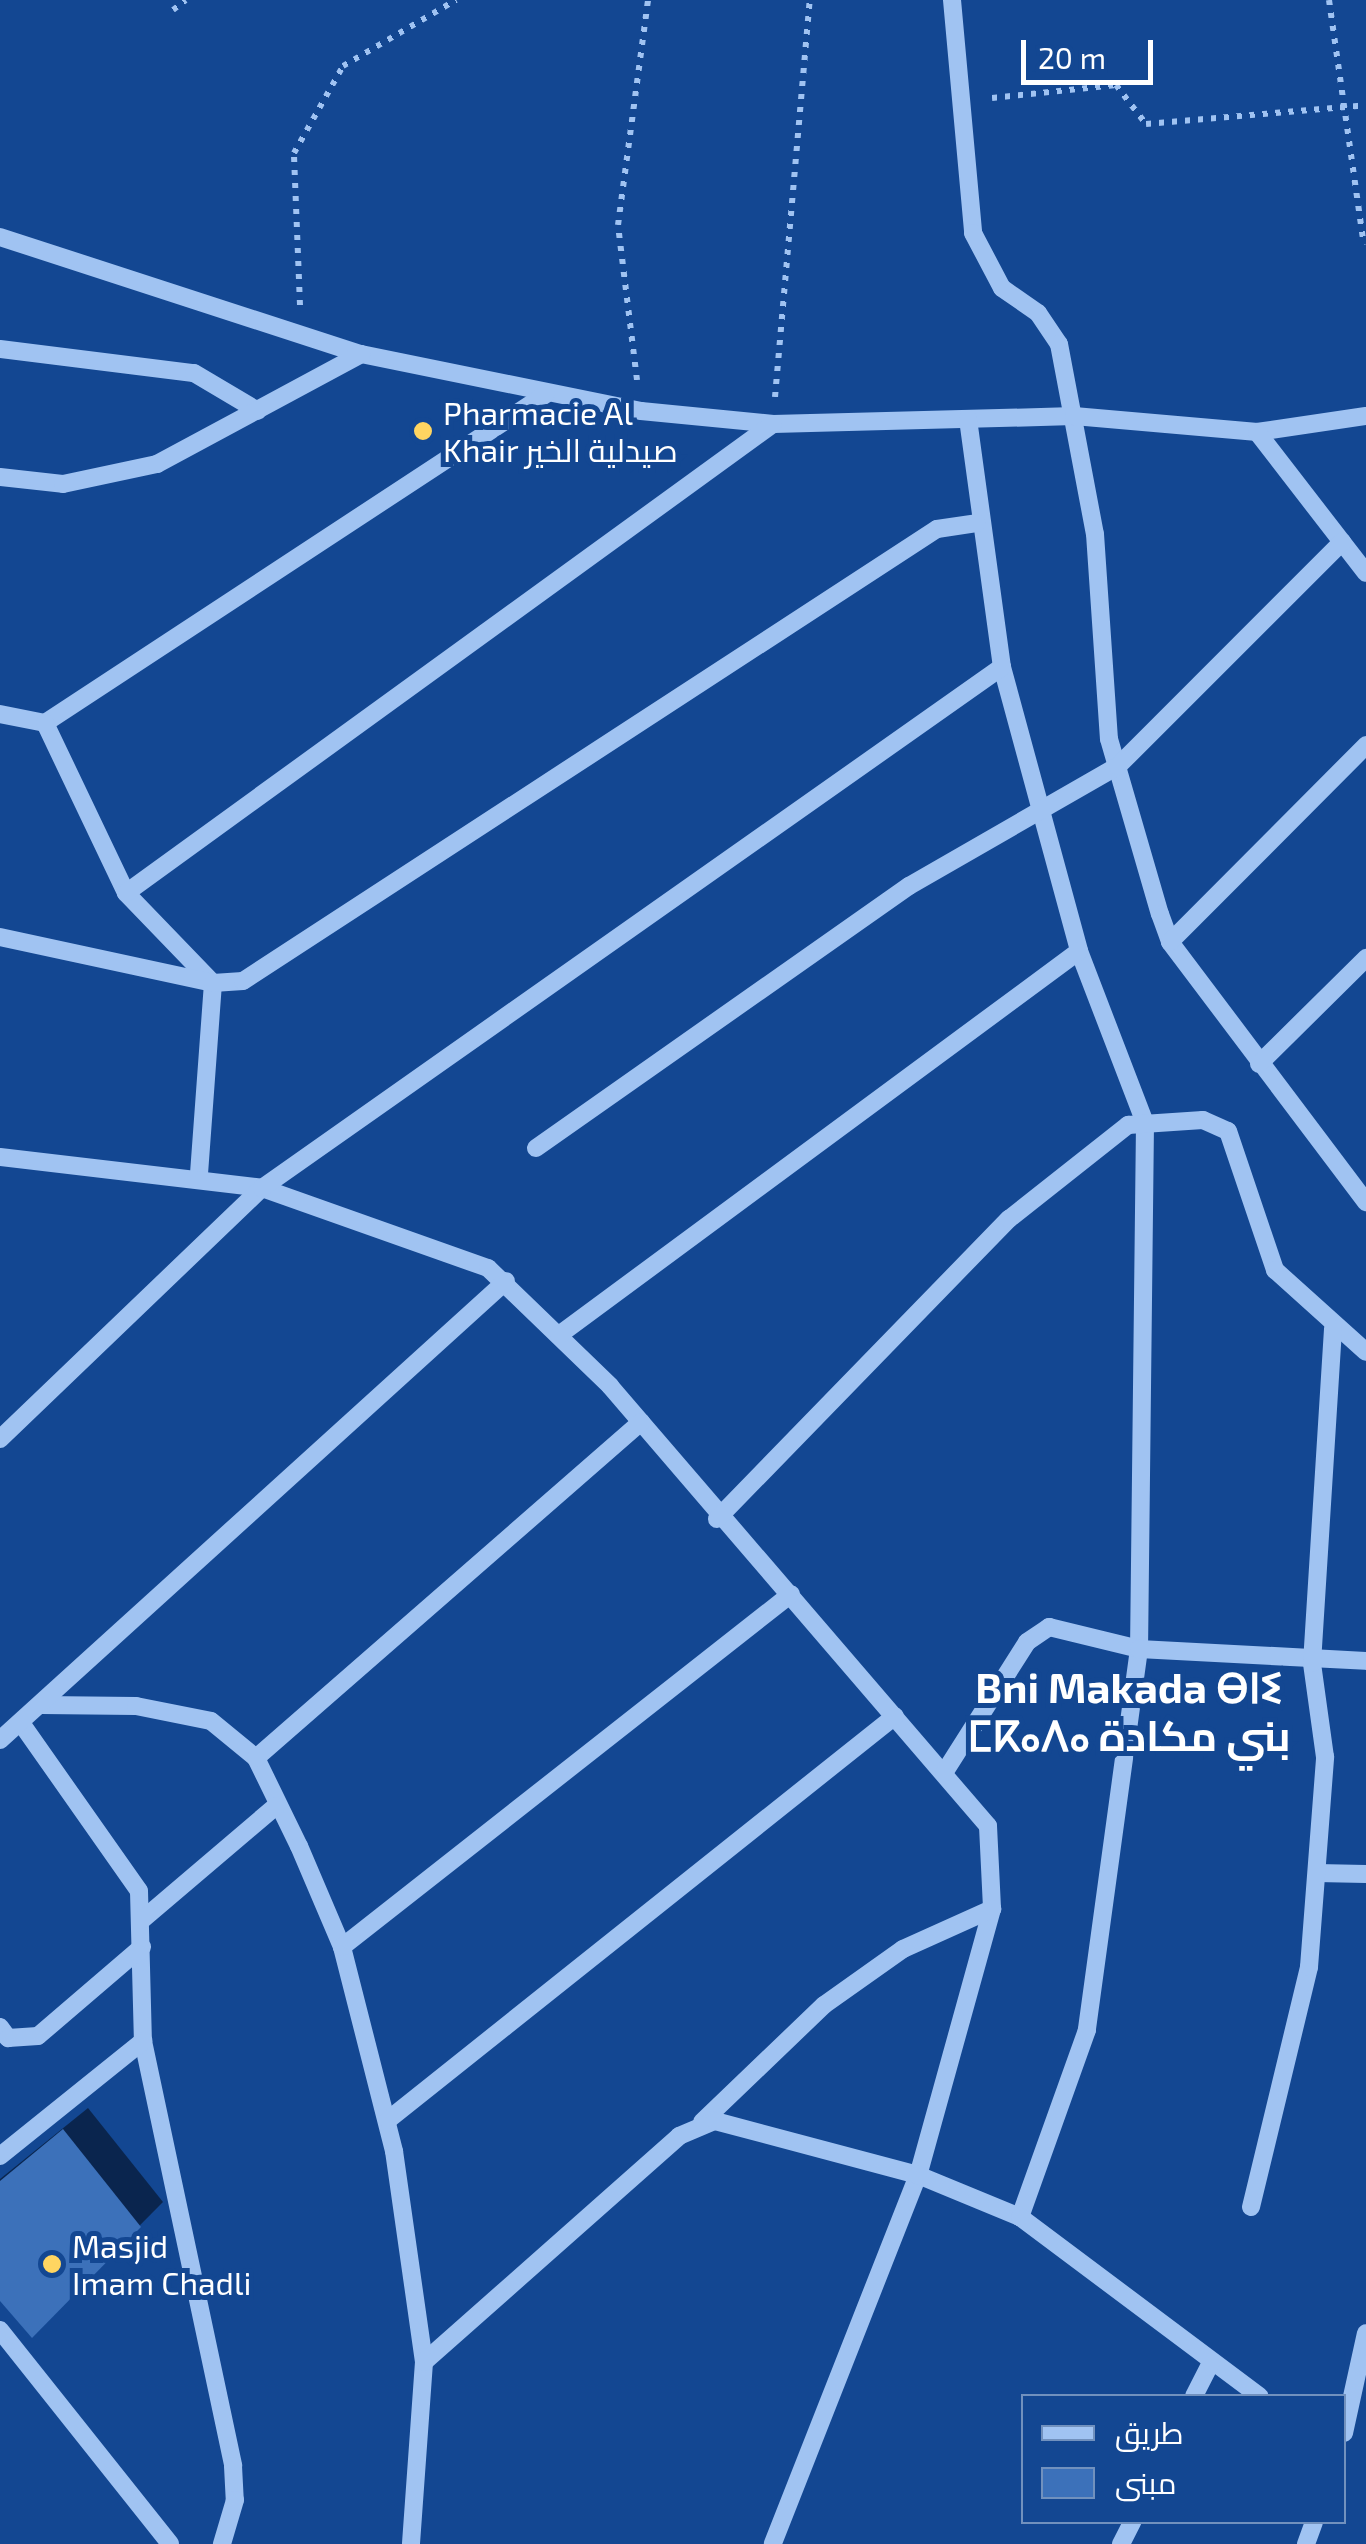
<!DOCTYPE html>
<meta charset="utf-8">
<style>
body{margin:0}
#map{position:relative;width:1366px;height:2544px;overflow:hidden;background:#134792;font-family:"Exo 2",Cairo,"Noto Sans Tifinagh",sans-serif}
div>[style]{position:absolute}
.shadow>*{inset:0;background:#0007}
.building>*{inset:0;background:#3c71ba}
.path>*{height:6px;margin-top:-3px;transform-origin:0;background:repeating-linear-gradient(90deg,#a0c3f2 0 5px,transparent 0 13px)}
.minor>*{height:18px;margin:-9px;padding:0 9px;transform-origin:9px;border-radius:9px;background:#a0c3f2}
.dots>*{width:28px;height:28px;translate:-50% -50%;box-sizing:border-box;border:5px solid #134792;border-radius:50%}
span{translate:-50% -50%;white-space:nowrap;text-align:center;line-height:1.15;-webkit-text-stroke:10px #134792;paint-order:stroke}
.poi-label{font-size:32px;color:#fff}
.left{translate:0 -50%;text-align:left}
.district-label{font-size:42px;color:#fff;font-weight:700}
.legend{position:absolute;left:1021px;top:2394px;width:325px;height:130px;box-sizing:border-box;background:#134792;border:2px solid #7191be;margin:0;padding:12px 18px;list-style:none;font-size:30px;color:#fff}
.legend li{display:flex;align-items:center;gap:20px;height:50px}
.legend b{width:50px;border:2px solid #7191be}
.scale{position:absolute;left:1021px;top:40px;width:132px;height:45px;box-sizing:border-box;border:5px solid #fff;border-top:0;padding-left:12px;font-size:30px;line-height:35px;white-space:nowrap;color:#fff;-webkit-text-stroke:8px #134792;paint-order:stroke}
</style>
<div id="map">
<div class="shadow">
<i style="clip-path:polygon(88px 2108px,163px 2202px,32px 2334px,0 2297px,0 2179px)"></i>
</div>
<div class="building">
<i style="clip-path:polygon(63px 2129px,141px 2227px,32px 2338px,0 2301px,0 2181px)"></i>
</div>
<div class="path">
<i style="left:1329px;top:0;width:247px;rotate:81.9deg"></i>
<i style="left:173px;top:10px;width:16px;rotate:-38deg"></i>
<i style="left:992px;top:98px;width:125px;rotate:-6deg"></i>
<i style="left:1116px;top:85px;width:49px;rotate:52.4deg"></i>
<i style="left:1146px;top:124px;width:221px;rotate:-4.9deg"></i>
<i style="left:300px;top:305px;width:152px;rotate:-92.3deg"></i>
<i style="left:294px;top:153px;width:100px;rotate:-60.6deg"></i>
<i style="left:343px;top:66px;width:131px;rotate:-30.3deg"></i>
<i style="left:637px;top:380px;width:156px;rotate:-97deg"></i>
<i style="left:618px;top:225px;width:227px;rotate:-82.4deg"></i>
<i style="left:775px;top:397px;width:399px;rotate:-85deg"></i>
</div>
<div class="minor">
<i style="left:952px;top:0;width:234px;rotate:84.8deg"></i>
<i style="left:973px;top:233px;width:62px;rotate:62.2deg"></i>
<i style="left:1002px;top:288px;width:44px;rotate:34.8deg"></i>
<i style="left:1038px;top:313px;width:37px;rotate:56deg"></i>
<i style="left:1059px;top:344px;width:193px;rotate:79.3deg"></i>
<i style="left:1095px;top:534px;width:205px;rotate:86.1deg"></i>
<i style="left:1109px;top:739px;width:182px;rotate:73.8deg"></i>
<i style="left:1160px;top:914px;width:30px;rotate:70deg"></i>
<i style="left:1170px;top:942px;width:326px;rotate:53deg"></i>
<i style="left:0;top:237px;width:379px;rotate:18deg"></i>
<i style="left:361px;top:354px;width:286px;rotate:11.5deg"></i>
<i style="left:641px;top:411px;width:133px;rotate:5.6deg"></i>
<i style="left:773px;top:424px;width:301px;rotate:-1.5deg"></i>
<i style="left:1074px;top:416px;width:184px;rotate:5deg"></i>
<i style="left:1257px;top:432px;width:110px;rotate:-8.4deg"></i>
<i style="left:0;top:349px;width:195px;rotate:7.1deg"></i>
<i style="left:194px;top:373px;width:74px;rotate:30.7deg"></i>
<i style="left:968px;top:419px;width:250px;rotate:82.2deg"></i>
<i style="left:1002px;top:667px;width:294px;rotate:74.8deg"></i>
<i style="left:1079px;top:951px;width:184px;rotate:69deg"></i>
<i style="left:1145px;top:1123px;width:526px;rotate:90.65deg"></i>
<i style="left:1139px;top:1649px;width:385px;rotate:97.8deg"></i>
<i style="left:1087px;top:2030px;width:199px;rotate:109.7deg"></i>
<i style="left:1257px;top:432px;width:178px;rotate:52.3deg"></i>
<i style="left:0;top:477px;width:63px;rotate:6.3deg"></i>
<i style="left:63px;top:484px;width:96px;rotate:-12deg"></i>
<i style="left:157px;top:464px;width:232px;rotate:-28.3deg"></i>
<i style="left:0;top:714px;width:46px;rotate:11.3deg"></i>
<i style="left:45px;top:723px;width:599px;rotate:-33.29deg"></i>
<i style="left:45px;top:723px;width:188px;rotate:64.5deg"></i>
<i style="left:126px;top:893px;width:125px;rotate:46deg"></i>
<i style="left:213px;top:983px;width:192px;rotate:94.2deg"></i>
<i style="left:126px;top:893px;width:799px;rotate:-35.94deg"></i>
<i style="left:0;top:937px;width:218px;rotate:12.2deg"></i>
<i style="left:213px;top:983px;width:30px;rotate:-4deg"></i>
<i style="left:243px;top:981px;width:828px;rotate:-33.08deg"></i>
<i style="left:937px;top:529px;width:40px;rotate:-8.5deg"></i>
<i style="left:1170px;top:942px;width:278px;rotate:-45.1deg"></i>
<i style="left:1259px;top:1064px;width:151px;rotate:-44.7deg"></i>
<i style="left:536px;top:1148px;width:456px;rotate:-35.1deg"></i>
<i style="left:909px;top:886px;width:241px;rotate:-29.9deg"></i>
<i style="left:1118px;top:766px;width:317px;rotate:-45deg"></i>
<i style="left:0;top:1157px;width:264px;rotate:6.7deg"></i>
<i style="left:262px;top:1188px;width:240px;rotate:19.5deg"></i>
<i style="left:488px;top:1268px;width:170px;rotate:44deg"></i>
<i style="left:610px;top:1386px;width:580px;rotate:49.33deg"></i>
<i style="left:988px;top:1826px;width:83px;rotate:87.2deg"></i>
<i style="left:992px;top:1909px;width:276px;rotate:105.5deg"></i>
<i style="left:918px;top:2175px;width:396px;rotate:111.5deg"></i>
<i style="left:559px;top:1335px;width:646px;rotate:-36.44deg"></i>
<i style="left:0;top:1439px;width:363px;rotate:-43.8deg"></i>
<i style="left:262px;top:1188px;width:905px;rotate:-35.15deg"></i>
<i style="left:717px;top:1519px;width:419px;rotate:-45.8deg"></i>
<i style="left:1009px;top:1219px;width:152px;rotate:-38.3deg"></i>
<i style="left:1128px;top:1125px;width:75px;rotate:-3.8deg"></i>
<i style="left:1203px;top:1120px;width:27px;rotate:24deg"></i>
<i style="left:1228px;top:1131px;width:147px;rotate:71.3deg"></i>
<i style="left:1275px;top:1270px;width:122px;rotate:42deg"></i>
<i style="left:42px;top:1705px;width:94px;rotate:0.6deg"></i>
<i style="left:136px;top:1706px;width:76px;rotate:11.3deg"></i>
<i style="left:211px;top:1721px;width:58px;rotate:39.4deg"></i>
<i style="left:256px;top:1758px;width:98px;rotate:64deg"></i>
<i style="left:299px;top:1846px;width:110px;rotate:66.9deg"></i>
<i style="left:342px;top:1947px;width:211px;rotate:75.7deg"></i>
<i style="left:394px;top:2151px;width:213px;rotate:81.9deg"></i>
<i style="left:424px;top:2362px;width:182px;rotate:94.1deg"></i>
<i style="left:21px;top:1723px;width:205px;rotate:54.9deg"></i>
<i style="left:139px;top:1891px;width:150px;rotate:88.5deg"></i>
<i style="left:143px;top:2041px;width:434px;rotate:78deg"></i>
<i style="left:233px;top:2466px;width:34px;rotate:87deg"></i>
<i style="left:235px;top:2500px;width:46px;rotate:106.5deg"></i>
<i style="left:0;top:1740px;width:683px;rotate:-42.21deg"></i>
<i style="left:256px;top:1758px;width:511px;rotate:-41.11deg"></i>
<i style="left:944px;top:1773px;width:155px;rotate:-57.6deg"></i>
<i style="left:1027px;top:1642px;width:27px;rotate:-34deg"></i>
<i style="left:1049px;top:1627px;width:93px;rotate:13.7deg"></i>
<i style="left:1139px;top:1649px;width:227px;rotate:3deg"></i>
<i style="left:1317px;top:1873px;width:49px;rotate:1.2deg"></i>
<i style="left:142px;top:1920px;width:175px;rotate:-40.4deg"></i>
<i style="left:342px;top:1947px;width:571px;rotate:-38.17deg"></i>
<i style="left:0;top:2027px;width:14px;rotate:54deg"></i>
<i style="left:8px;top:2038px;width:30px;rotate:-4deg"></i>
<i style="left:38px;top:2036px;width:137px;rotate:-40.6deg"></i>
<i style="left:388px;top:2120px;width:648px;rotate:-38.55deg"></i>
<i style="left:702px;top:2122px;width:169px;rotate:-43.8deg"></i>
<i style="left:824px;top:2005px;width:97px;rotate:-35.3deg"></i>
<i style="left:903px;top:1949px;width:98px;rotate:-24.2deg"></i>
<i style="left:0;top:2156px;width:184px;rotate:-38.8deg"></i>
<i style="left:1251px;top:2207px;width:247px;rotate:-76.4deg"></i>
<i style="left:1309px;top:1967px;width:211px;rotate:-85.6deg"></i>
<i style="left:1325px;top:1757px;width:95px;rotate:-97.9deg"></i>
<i style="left:1312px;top:1663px;width:335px;rotate:-86.4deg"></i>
<i style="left:0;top:2330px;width:273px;rotate:51.5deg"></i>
<i style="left:424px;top:2362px;width:341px;rotate:-41.5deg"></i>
<i style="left:679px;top:2136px;width:39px;rotate:-23deg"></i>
<i style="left:715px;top:2121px;width:210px;rotate:14.9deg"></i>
<i style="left:918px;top:2175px;width:110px;rotate:22.4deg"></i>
<i style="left:1020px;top:2217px;width:299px;rotate:36.8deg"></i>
<i style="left:1194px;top:2396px;width:39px;rotate:-63deg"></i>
<i style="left:1344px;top:2433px;width:102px;rotate:-77.6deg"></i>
<i style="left:1121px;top:2544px;width:25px;rotate:-63deg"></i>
<i style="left:1306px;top:2544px;width:23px;rotate:-70deg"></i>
</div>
<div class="dots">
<i style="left:423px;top:431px;background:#ffd561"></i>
<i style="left:52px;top:2264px;background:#ffd561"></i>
</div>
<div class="poi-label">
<span class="left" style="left:443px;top:431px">Pharmacie Al<br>Khair صيدلية الخير</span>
<span class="left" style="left:72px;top:2264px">Masjid<br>Imam Chadli</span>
</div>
<div class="district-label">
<span style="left:1129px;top:1710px">Bni Makada ⴱⵏⵉ<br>ⵎⴽⴰⴷⴰ بني مكادة</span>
</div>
<ul class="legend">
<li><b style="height:12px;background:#a0c3f2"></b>طريق</li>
<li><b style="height:28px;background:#3c71ba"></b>مبنى</li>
</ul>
<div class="scale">20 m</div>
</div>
